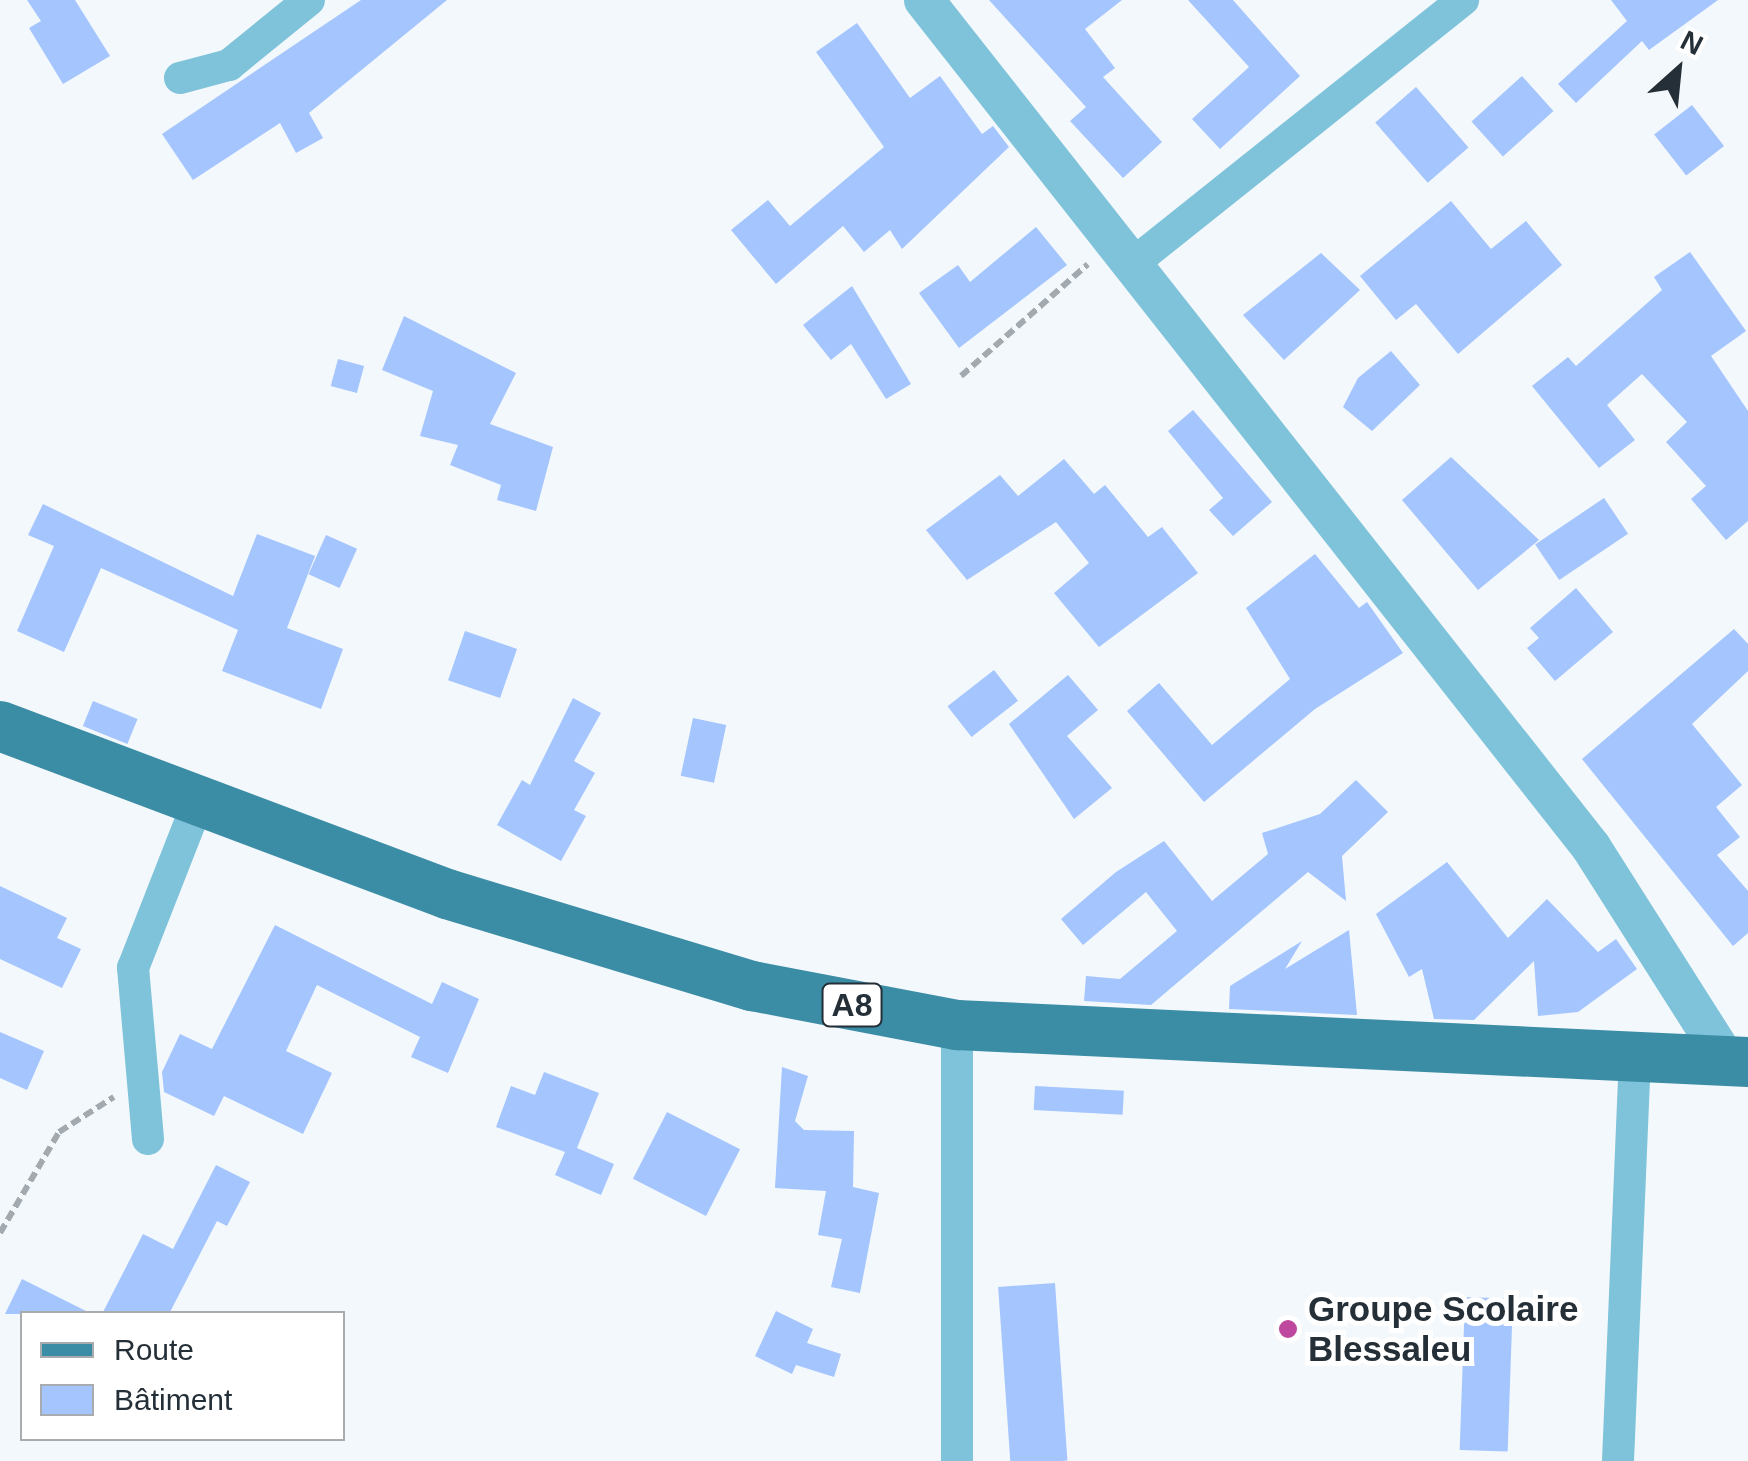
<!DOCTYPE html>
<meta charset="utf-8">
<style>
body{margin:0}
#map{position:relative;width:1748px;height:1461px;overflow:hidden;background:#f3f8fc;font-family:Helvetica,sans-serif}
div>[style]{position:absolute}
.building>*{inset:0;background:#a4c5fd;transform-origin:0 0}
.path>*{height:6px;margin-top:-3px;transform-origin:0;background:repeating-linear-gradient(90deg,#a3aaaf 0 10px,transparent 0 15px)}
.minor>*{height:32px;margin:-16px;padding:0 16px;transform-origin:16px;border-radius:16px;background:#7ec3d9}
.tertiary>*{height:40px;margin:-20px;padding:0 20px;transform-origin:20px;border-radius:20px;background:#7ec3d9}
.primary>*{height:50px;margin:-25px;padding:0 25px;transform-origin:25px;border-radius:25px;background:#3b8ca5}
.dots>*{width:28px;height:28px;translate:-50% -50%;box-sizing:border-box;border:5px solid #fff;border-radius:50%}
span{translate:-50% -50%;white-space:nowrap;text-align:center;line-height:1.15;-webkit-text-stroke:10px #fff;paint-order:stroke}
.shield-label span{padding:2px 8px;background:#fff;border:2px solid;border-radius:8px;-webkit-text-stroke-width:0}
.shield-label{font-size:32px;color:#252f37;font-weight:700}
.poi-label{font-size:35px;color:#252f37;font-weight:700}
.left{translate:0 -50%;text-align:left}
.legend{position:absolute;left:20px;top:1311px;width:325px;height:130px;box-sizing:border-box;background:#fff;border:2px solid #a8acaf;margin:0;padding:12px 18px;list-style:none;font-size:30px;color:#252f37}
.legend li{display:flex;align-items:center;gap:20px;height:50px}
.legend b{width:50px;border:2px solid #a8acaf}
.north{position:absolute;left:1628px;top:20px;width:100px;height:100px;-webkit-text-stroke:8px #fff;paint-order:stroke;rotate:27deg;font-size:28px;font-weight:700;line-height:40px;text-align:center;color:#252f37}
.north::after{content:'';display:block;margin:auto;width:35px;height:45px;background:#252f37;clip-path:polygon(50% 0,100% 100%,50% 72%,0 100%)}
</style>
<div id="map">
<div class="building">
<i style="clip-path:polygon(27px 0,75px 0,110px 56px,63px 84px,29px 28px,41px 21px)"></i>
<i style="clip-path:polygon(361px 0,447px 0,309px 113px,323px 138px,296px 153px,280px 123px,193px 180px,162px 134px)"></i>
<i style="clip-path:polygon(989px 0,1122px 0,1085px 29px,1115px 68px,1103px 77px,1162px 142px,1123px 178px,1070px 121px,1086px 107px)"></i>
<i style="clip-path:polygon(1188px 0,1233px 0,1300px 76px,1220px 149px,1192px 119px,1249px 67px)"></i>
<i style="clip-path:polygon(1611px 0,1718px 0,1649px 50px,1642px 41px,1576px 103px,1558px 84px,1627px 21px)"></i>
<i style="clip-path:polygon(857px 23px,910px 98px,940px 76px,982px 134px,993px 126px,1009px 147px,902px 249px,890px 230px,864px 252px,843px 226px,776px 284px,731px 230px,768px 200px,790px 226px,884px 147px,816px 52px)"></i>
<i style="left:1522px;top:76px;width:47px;height:68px;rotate:48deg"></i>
<i style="left:1416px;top:87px;width:80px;height:54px;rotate:49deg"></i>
<i style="left:1692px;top:105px;width:52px;height:48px;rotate:52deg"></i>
<i style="clip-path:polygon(1451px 201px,1491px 249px,1526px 221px,1562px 265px,1458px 354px,1416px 304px,1396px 320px,1360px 276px)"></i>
<i style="clip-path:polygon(1036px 227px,1067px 265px,959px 348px,919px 293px,958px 265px,970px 282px)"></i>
<i style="clip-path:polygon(1690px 252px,1746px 331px,1711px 356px,1748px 411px,1748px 521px,1726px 540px,1691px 499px,1706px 486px,1666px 442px,1687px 422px,1642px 374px,1607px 405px,1635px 440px,1599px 468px,1532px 386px,1568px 357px,1576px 366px,1662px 290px,1654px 277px)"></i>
<i style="clip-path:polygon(1321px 253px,1360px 290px,1284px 360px,1243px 315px)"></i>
<i style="clip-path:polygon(852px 286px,911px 384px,886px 399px,851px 344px,831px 360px,803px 325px)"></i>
<i style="clip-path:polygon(404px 316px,516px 373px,490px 424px,553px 447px,536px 511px,497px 500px,501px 485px,450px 465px,458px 445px,420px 436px,433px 391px,382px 370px)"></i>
<i style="clip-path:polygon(1391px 351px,1420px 385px,1372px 431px,1343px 407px,1358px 378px)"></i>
<i style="left:338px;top:359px;width:27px;height:28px;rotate:15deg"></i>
<i style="clip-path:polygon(1193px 410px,1272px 502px,1233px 536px,1209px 510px,1223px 498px,1168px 431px)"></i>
<i style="clip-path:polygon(1451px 457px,1539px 540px,1478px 590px,1402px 500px)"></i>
<i style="clip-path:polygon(1064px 459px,1094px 494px,1105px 485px,1148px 537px,1162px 527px,1198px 573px,1099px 647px,1054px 593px,1089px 563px,1056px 522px,967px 580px,926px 530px,1000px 475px,1018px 496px)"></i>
<i style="left:1604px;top:498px;width:43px;height:83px;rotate:56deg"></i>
<i style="clip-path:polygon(43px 504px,233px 596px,257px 534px,315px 556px,287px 628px,343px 649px,321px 709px,222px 671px,238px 630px,101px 568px,64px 652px,17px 631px,54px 546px,28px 535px)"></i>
<i style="left:326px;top:535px;width:34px;height:43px;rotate:24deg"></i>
<i style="clip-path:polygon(1315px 554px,1359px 608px,1367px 602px,1403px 653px,1315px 709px,1204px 802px,1127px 711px,1159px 683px,1212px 745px,1290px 679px,1246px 608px)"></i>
<i style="clip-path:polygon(1576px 588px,1613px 632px,1555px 681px,1527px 648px,1539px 638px,1530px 628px)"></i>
<i style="clip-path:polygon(1734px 629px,1748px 644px,1748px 671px,1692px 724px,1742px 785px,1716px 807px,1740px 837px,1717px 855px,1748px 891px,1748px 933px,1733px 946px,1582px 759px)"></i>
<i style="left:465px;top:631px;width:55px;height:52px;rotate:19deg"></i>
<i style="left:994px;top:670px;width:39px;height:59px;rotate:52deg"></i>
<i style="clip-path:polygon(1068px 675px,1098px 710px,1067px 736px,1112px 788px,1074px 819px,1009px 724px)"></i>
<i style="clip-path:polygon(573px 698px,601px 713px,574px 761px,595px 773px,574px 810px,586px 816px,561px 861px,497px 825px,522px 780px,530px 785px)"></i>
<i style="left:93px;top:701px;width:48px;height:27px;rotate:22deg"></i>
<i style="left:693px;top:718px;width:34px;height:59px;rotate:12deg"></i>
<i style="clip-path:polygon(1356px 780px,1388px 812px,1342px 856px,1346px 901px,1308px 872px,1151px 1005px,1084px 1001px,1086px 976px,1120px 979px,1177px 931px,1146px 892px,1083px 945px,1061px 919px,1116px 872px,1164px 841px,1212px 901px,1268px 854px,1262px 833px,1320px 814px)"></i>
<i style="clip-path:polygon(1447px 862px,1508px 938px,1547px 899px,1598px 952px,1616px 939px,1637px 969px,1578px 1012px,1538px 1016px,1534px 961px,1474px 1020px,1434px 1019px,1422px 969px,1409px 977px,1376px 914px)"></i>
<i style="clip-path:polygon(0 886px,67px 918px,57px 938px,81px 949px,62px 988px,0 959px)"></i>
<i style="clip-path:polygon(275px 925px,432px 1004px,442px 982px,479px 999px,448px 1073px,411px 1057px,420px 1037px,317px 985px,286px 1051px,332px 1073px,303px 1134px,224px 1096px,214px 1116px,164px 1092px,162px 1072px,180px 1034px,212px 1049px)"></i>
<i style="clip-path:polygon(1349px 930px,1357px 1015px,1229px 1009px,1230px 986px,1302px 941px,1285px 969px)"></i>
<i style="clip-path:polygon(0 1032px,44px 1051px,27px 1090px,0 1078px)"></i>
<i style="clip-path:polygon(782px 1067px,808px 1076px,795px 1121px,804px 1130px,854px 1131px,853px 1187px,879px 1193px,860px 1293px,831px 1287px,842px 1239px,818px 1235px,826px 1191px,775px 1188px)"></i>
<i style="clip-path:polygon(544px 1072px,599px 1093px,577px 1148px,614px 1164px,601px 1195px,555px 1175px,565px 1152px,496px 1127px,511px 1086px,535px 1095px)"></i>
<i style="left:1035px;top:1086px;width:89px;height:24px;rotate:3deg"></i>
<i style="left:667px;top:1112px;width:82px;height:75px;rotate:27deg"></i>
<i style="clip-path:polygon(216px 1165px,250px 1182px,227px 1226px,217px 1221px,169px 1314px,102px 1314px,143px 1234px,173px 1249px)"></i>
<i style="clip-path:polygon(22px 1279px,92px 1314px,5px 1314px)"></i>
<i style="left:1055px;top:1283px;width:178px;height:57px;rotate:86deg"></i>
<i style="left:1465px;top:1297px;width:48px;height:153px;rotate:2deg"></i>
<i style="clip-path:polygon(776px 1311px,813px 1329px,807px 1343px,841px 1354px,834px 1377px,796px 1365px,792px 1374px,755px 1356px)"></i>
</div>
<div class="path">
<i style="left:961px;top:376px;width:169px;rotate:-41.4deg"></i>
<i style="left:0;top:1233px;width:117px;rotate:-59.7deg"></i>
<i style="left:59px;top:1132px;width:65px;rotate:-32.5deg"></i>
</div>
<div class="minor">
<i style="left:180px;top:78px;width:51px;rotate:-14.9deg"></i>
<i style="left:229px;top:65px;width:103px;rotate:-39.1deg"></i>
<i style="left:1131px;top:265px;width:425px;rotate:-38.6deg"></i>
<i style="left:148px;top:1139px;width:172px;rotate:-95deg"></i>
<i style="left:133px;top:968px;width:175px;rotate:-68.6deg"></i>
<i style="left:957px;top:1461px;width:436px;rotate:-90deg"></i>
<i style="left:1618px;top:1461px;width:404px;rotate:-87.6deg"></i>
</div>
<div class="tertiary">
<i style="left:924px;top:0;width:1078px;rotate:51.78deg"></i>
<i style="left:1591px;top:847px;width:254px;rotate:57.6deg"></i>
</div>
<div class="primary">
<i style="left:0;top:726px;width:478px;rotate:20.6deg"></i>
<i style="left:447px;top:894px;width:319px;rotate:16.8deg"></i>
<i style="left:752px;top:986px;width:209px;rotate:10.8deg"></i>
<i style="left:957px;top:1025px;width:792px;rotate:2.68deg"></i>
</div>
<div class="dots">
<i style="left:1288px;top:1329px;background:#bf489f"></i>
</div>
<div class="shield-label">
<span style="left:852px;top:1005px">A8</span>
</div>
<div class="poi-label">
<span class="left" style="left:1308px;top:1329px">Groupe Scolaire<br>Blessaleu</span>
</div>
<ul class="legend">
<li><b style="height:12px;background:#3b8ca5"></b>Route</li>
<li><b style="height:28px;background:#a4c5fd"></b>Bâtiment</li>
</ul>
<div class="north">N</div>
</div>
